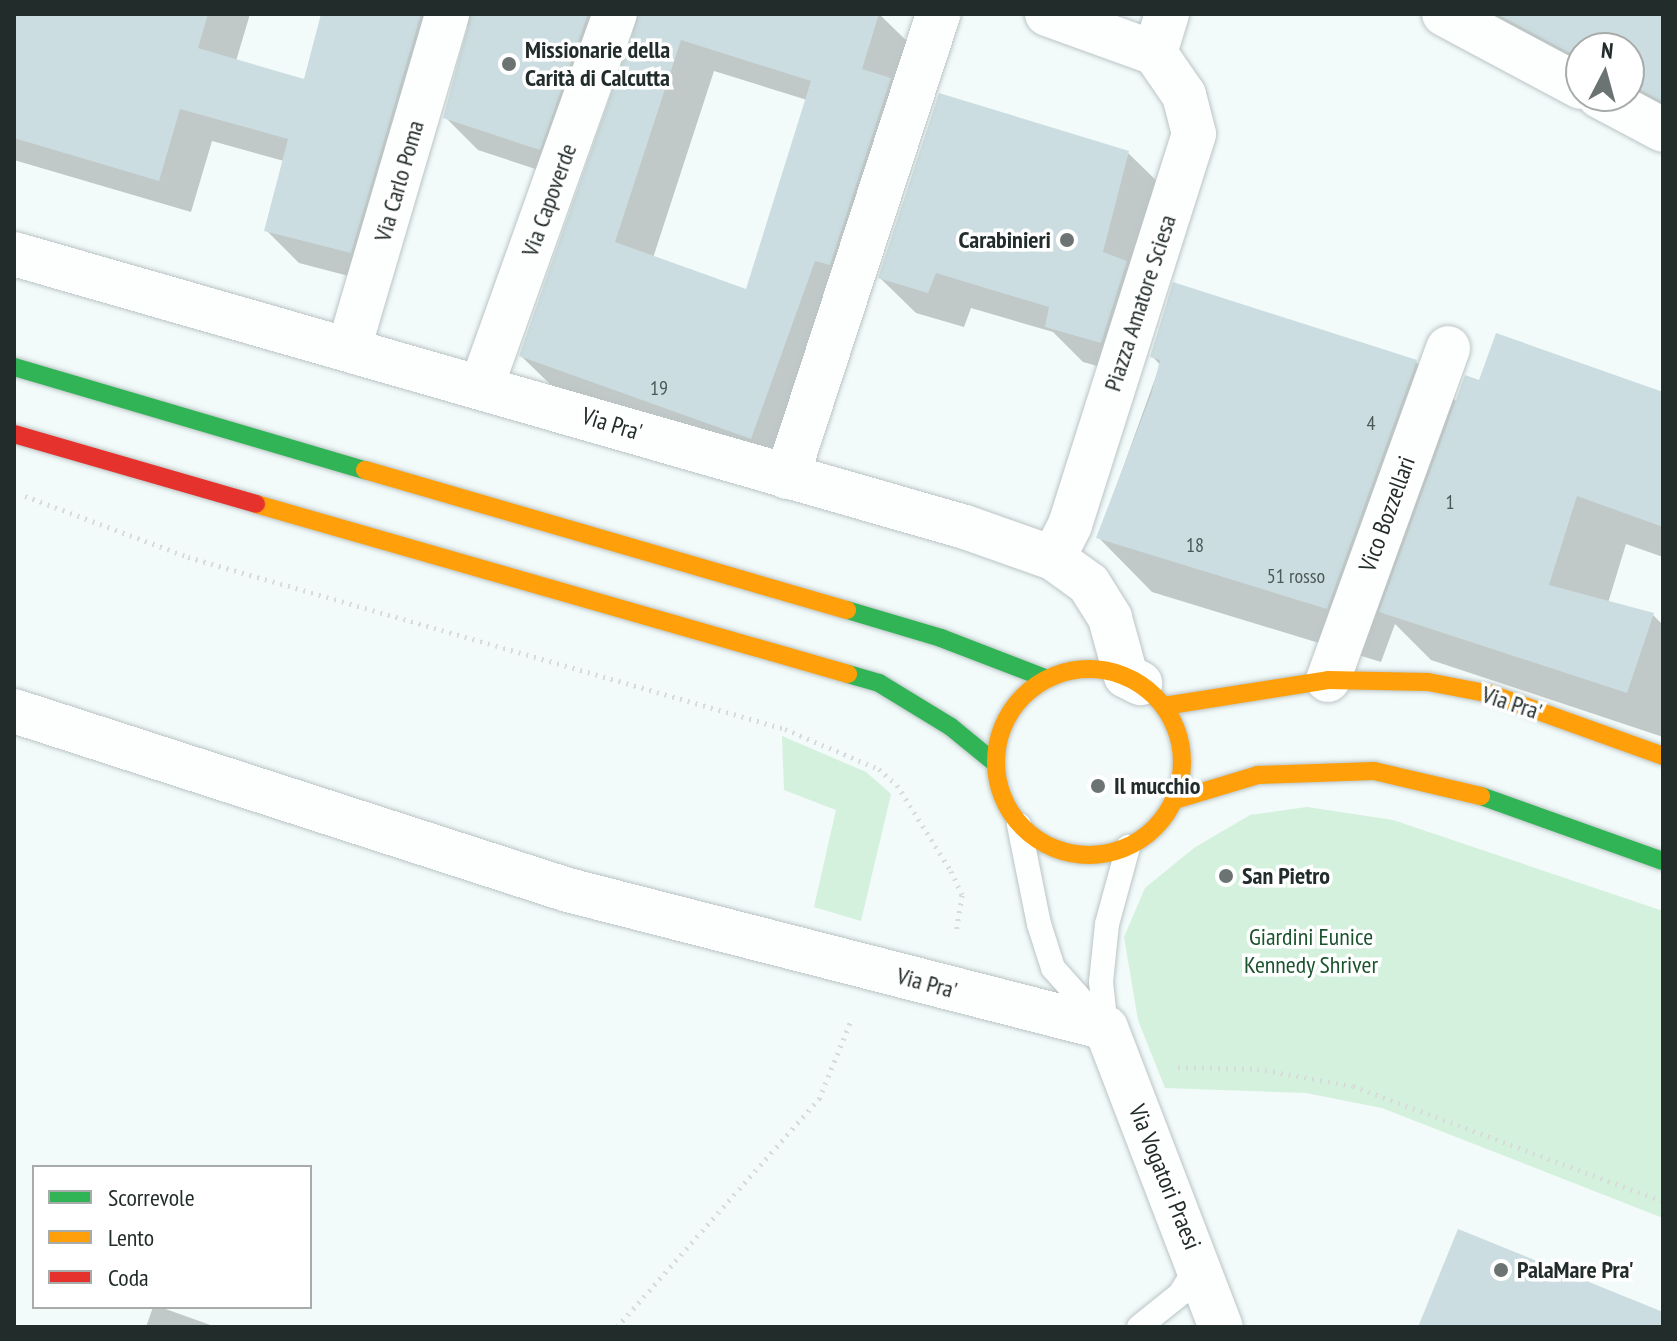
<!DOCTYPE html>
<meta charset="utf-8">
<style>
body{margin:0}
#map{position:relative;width:1677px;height:1341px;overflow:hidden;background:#f2fafa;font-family:"PT Sans Narrow",sans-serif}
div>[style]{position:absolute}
.green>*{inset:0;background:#d3f1dc}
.shadow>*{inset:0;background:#0003}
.building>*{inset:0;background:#cbdde0}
.path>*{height:5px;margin-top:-2.5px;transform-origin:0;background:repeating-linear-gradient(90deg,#d9dbdb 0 2px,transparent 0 8px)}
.roads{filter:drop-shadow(0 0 2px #bbc4c4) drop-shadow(0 0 2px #bbc4c4)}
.lane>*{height:24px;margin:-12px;padding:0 12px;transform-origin:12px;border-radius:12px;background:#fdfefe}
.street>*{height:44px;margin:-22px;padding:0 22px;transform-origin:22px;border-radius:22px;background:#fdfefe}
.fast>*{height:18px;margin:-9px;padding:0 9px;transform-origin:9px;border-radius:9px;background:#30b455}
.slow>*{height:18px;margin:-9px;padding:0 9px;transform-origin:9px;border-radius:9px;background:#ff9f0a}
.slow>.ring{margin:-9px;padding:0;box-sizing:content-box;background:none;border:18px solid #ff9f0a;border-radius:50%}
.jam>*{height:18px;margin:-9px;padding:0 9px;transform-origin:9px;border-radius:9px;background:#e5322d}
.dots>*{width:22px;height:22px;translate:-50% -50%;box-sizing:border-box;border:4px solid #fff;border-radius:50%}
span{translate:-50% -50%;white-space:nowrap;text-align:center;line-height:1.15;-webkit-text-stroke:7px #fff;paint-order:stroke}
.number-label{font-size:20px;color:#4c5858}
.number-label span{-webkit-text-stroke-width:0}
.poi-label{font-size:24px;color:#222c2b;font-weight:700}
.left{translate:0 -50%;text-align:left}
.right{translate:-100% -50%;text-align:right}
.street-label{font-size:24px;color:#222c2b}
.park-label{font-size:24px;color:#1a532d}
.frame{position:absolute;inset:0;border:16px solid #222c2b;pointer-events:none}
.legend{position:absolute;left:32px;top:1165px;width:280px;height:144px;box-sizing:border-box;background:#fff;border:2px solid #a7abaa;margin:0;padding:10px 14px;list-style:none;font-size:24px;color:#222c2b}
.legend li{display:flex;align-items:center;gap:16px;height:40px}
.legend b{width:40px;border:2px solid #a7abaa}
.north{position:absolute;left:1565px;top:32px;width:80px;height:80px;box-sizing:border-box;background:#fff;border:2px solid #a7abaa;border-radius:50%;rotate:6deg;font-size:22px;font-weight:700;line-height:32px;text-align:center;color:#222c2b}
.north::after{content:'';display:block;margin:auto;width:28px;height:36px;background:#6b7473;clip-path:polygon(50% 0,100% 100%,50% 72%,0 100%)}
</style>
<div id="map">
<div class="green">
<i style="clip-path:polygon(782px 736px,866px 772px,891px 794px,861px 921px,814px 907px,836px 810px,784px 790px)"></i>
<i style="clip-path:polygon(1307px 807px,1393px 820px,1663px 911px,1663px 1218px,1382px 1108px,1306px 1093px,1165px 1088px,1138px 1020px,1124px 937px,1145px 888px,1194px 848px,1250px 815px)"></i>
</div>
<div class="shadow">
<i style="clip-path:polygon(evenodd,14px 14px,250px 14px,236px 61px,305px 81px,323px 14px,879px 14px,912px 46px,783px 471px,554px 388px,521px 356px,640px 24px,624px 38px,572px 181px,478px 150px,445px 117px,469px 26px,463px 28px,383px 285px,299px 263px,266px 230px,284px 161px,212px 141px,191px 212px,14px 160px,14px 14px,714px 71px,807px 100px,747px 292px,653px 258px,714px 71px)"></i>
<i style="clip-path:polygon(1449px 14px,1663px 14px,1663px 112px,1629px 94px,1629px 48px,1581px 48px,1581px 68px)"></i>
<i style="clip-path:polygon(1128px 153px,1164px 188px,1137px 377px,1083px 362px,1053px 332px,971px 308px,964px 327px,916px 313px,880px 278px)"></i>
<i style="clip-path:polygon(1152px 356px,1416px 362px,1457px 402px,1481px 382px,1663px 394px,1663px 557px,1626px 544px,1608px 603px,1653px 615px,1663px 625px,1663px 737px,1431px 660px,1395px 624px,1381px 662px,1152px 592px,1098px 537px,1160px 365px)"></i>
<i style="clip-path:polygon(153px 1307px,160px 1307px,216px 1327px,146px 1327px)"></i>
</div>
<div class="building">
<i style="clip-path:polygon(14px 14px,208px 14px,198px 48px,304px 79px,321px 14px,421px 14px,351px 253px,264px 231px,288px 139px,180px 109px,159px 181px,14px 138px)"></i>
<i style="clip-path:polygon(471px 14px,588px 14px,540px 150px,443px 118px)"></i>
<i style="clip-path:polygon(evenodd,639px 14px,879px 14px,862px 69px,891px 78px,830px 265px,815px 261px,751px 439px,519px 356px,639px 14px,681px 40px,811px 81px,746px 289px,615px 242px,681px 40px)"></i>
<i style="clip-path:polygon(1497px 14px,1663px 14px,1663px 102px,1629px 84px,1629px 48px,1581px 48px,1581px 59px)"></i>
<i style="clip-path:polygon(939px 93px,1129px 151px,1103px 252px,1127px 261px,1101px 343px,1045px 327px,1049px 307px,936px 273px,928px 293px,878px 278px)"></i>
<i style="clip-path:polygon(1173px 282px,1417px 360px,1327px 609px,1096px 538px,1151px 395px,1160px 360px,1150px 357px)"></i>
<i style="clip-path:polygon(1496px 333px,1663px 392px,1663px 527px,1577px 496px,1549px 585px,1654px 613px,1627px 693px,1379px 612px,1465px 375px,1479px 380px)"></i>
<i style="clip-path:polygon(1458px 1229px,1663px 1312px,1663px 1327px,1418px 1327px)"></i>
</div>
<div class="path">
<i style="left:25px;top:496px;width:174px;rotate:20.5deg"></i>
<i style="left:188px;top:557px;width:621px;rotate:16.07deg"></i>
<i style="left:785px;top:729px;width:102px;rotate:23.1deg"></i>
<i style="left:879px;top:769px;width:24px;rotate:42deg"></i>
<i style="left:897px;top:785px;width:102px;rotate:57.9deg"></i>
<i style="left:951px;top:871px;width:26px;rotate:65deg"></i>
<i style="left:962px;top:895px;width:39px;rotate:99deg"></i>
<i style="left:1178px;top:1067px;width:79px;rotate:1.5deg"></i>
<i style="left:1257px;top:1069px;width:97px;rotate:10deg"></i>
<i style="left:1353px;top:1086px;width:331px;rotate:20.4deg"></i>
<i style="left:617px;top:1327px;width:305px;rotate:-48.5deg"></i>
<i style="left:819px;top:1099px;width:87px;rotate:-67.8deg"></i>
</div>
<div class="roads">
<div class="lane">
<i style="left:1019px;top:825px;width:101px;rotate:78.6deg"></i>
<i style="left:1039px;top:924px;width:46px;rotate:72.3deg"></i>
<i style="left:1053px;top:968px;width:75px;rotate:48.2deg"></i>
<i style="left:1106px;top:1028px;width:46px;rotate:-96.2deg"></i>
<i style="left:1101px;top:982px;width:58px;rotate:-84.1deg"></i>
<i style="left:1107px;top:924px;width:80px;rotate:-74.7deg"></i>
<i style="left:1139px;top:1327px;width:53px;rotate:-38.8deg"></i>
<i style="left:1180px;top:1294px;width:36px;rotate:-58deg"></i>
</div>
<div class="street">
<i style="left:1047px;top:14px;width:115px;rotate:19.9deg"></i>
<i style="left:1155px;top:53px;width:51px;rotate:55.4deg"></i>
<i style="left:1184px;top:95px;width:40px;rotate:75.6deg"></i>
<i style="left:1194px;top:134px;width:410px;rotate:107.6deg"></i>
<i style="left:1070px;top:525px;width:37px;rotate:117deg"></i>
<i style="left:1444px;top:14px;width:155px;rotate:28.1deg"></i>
<i style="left:1155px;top:53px;width:41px;rotate:-72.9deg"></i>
<i style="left:1599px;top:96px;width:72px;rotate:28deg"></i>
<i style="left:14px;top:254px;width:989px;rotate:16.02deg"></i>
<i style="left:965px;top:527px;width:93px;rotate:19.4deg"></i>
<i style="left:1053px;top:558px;width:44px;rotate:35.8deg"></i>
<i style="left:1089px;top:584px;width:40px;rotate:58deg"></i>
<i style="left:1110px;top:618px;width:60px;rotate:74.6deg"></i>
<i style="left:1126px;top:676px;width:16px;rotate:27deg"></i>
<i style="left:349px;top:348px;width:348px;rotate:-73.6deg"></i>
<i style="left:482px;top:385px;width:394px;rotate:-70.3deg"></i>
<i style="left:787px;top:477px;width:487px;rotate:-71.9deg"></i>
<i style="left:1328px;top:680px;width:353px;rotate:-70.1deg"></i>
<i style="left:14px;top:711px;width:582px;rotate:17.91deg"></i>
<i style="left:568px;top:890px;width:555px;rotate:14.39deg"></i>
<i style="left:1106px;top:1028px;width:320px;rotate:69deg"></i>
</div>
<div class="fast">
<i style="left:14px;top:367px;width:366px;rotate:16.4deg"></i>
<i style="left:847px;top:610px;width:98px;rotate:16.6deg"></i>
<i style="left:941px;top:638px;width:111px;rotate:21deg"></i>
<i style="left:848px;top:674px;width:32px;rotate:16deg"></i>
<i style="left:879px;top:683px;width:84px;rotate:31.4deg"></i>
<i style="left:951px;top:727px;width:57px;rotate:39.3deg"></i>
<i style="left:1481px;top:796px;width:193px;rotate:19.7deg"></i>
</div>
<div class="slow">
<i style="left:365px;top:470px;width:502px;rotate:16.2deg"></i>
<i style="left:256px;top:504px;width:616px;rotate:16.02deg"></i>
<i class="ring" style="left:996px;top:669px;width:168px;height:168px"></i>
<i style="left:1164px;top:706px;width:166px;rotate:-9deg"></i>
<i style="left:1328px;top:680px;width:100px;rotate:1.1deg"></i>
<i style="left:1428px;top:682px;width:64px;rotate:10.8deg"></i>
<i style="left:1491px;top:694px;width:183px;rotate:19.8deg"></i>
<i style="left:1175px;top:800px;width:87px;rotate:-16.8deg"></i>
<i style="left:1258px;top:775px;width:116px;rotate:-2deg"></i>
<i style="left:1374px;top:771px;width:110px;rotate:13.2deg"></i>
</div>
<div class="jam">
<i style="left:14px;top:434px;width:252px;rotate:16.1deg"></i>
</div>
</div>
<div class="dots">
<i style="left:509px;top:64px;background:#6b7473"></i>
<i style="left:1067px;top:240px;background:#6b7473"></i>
<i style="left:1098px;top:786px;background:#6b7473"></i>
<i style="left:1226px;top:876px;background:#6b7473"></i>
<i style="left:1501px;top:1270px;background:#6b7473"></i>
</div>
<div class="number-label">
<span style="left:659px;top:388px">19</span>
<span style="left:1371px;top:423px">4</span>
<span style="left:1450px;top:502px">1</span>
<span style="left:1195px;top:545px">18</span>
<span style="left:1296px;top:576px">51 rosso</span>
</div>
<div class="poi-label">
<span class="left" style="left:525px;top:64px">Missionarie della<br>Carità di Calcutta</span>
<span class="right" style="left:1051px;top:240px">Carabinieri</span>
<span class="left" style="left:1114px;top:786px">Il mucchio</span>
<span class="left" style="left:1242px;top:876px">San Pietro</span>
<span class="left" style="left:1517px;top:1270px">PalaMare Pra'</span>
</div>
<div class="street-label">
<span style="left:399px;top:181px;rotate:-74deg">Via Carlo Poma</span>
<span style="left:549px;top:200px;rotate:-70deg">Via Capoverde</span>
<span style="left:1140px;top:303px;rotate:-72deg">Piazza Amatore Sciesa</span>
<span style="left:612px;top:424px;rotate:17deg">Via Pra'</span>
<span style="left:1387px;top:514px;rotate:-70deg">Vico Bozzellari</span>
<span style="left:1512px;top:703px;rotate:18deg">Via Pra'</span>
<span style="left:927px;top:983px;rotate:15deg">Via Pra'</span>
<span style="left:1165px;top:1177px;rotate:68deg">Via Vogatori Praesi</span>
</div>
<div class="park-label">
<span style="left:1311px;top:951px">Giardini Eunice<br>Kennedy Shriver</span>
</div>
<div class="frame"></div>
<ul class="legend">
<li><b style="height:10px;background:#30b455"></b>Scorrevole</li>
<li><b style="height:10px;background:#ff9f0a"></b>Lento</li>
<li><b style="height:10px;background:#e5322d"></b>Coda</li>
</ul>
<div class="north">N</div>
</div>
